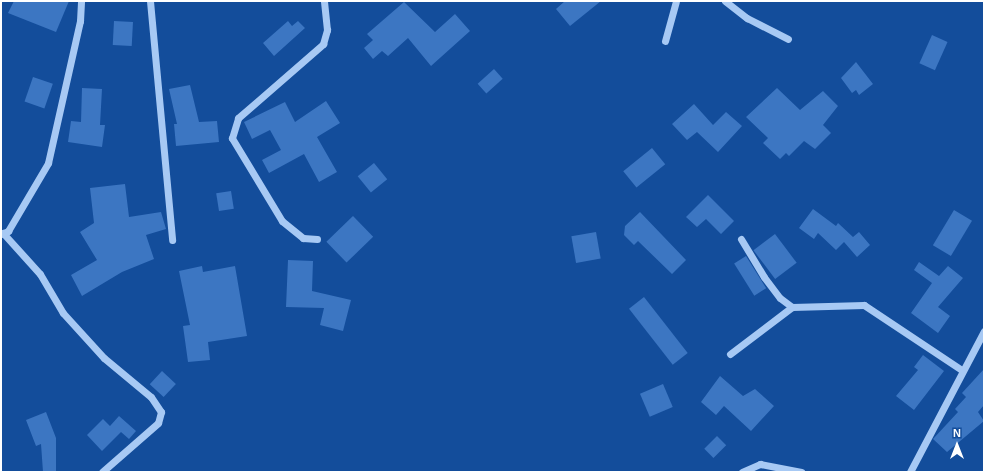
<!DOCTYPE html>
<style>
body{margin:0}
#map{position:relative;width:985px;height:473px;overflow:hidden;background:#134d9b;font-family:Arial,sans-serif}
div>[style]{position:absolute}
.building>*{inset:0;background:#3c76c2;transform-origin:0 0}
.minor>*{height:7px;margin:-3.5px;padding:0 3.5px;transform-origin:3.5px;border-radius:3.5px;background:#a7c9f4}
span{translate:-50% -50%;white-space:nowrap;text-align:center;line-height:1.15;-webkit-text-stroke:4px #134d9b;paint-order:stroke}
.frame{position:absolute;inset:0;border:2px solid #fff;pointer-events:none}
.north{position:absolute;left:937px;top:425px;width:40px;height:40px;-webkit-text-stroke:3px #134d9b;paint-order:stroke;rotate:0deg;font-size:11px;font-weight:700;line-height:16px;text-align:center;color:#fff}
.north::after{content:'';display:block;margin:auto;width:14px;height:18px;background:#fff;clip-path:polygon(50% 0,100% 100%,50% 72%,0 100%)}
</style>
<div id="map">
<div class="building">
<i style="clip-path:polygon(14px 1px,69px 1px,56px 32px,8px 13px)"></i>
<i style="clip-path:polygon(565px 1px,601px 1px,570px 26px,556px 9px)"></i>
<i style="clip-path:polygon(404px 2px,435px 32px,455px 14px,470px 31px,431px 66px,408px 38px,388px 56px,382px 51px,373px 59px,364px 48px,373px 40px,367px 34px)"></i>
<i style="left:114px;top:21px;width:19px;height:24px;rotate:3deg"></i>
<i style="clip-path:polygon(288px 21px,292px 26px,298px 21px,305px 28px,274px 56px,263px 43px)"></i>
<i style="left:932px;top:35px;width:17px;height:31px;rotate:24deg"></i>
<i style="clip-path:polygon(856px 62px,873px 84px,859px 95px,856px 90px,852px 93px,841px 78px)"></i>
<i style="left:494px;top:69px;width:13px;height:22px;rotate:48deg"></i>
<i style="left:33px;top:77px;width:21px;height:26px;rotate:19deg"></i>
<i style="clip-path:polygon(190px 85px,199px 122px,217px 121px,219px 142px,176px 146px,174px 124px,177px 124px,169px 89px)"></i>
<i style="clip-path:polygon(82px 88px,102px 89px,100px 125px,105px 125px,102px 147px,68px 142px,71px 121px,81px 122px)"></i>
<i style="clip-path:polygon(777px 88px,800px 110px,823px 91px,838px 106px,823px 125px,831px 133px,815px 149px,804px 141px,789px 156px,786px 153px,780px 159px,763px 143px,768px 138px,746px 117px)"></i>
<i style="clip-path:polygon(326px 101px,340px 123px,317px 137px,337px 172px,319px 182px,304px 154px,269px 173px,262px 160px,281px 150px,270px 130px,252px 139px,244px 122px,285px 102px,295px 122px)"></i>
<i style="clip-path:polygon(694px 104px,713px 125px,726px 112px,742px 126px,718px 152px,697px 132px,687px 140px,672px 124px)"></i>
<i style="left:652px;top:148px;width:21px;height:37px;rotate:51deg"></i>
<i style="left:374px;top:163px;width:21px;height:21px;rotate:51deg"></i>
<i style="clip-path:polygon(125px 184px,129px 217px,161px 212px,166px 229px,146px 235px,154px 259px,122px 272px,82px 296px,71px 275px,97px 260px,80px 232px,94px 223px,90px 188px)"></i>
<i style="left:231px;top:191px;width:18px;height:15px;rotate:81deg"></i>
<i style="clip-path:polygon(708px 195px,734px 221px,721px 234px,706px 219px,697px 227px,686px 217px)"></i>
<i style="clip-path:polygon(813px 209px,836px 226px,838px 223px,853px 237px,859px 232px,870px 245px,857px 257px,844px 242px,836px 250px,818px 233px,814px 239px,799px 228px)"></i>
<i style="left:954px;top:210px;width:21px;height:41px;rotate:31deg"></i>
<i style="clip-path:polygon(640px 212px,686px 260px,672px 274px,638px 241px,634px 245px,624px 235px,625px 226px)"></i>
<i style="left:353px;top:216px;width:29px;height:37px;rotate:46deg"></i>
<i style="left:596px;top:232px;width:27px;height:25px;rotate:80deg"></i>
<i style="left:775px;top:234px;width:36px;height:27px;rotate:53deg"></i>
<i style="left:746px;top:256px;width:38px;height:14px;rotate:58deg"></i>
<i style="clip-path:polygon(288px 260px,313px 261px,312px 291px,351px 300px,343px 331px,320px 325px,324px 308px,286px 307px)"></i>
<i style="clip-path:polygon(919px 262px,939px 276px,948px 266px,963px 278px,938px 307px,950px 316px,938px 333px,911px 313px,932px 283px,914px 270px)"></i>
<i style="clip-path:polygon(202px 266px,203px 272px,235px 266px,247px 336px,208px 342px,210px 360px,188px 362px,183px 326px,190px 325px,179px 271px)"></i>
<i style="left:644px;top:297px;width:71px;height:19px;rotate:52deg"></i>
<i style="clip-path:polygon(923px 355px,944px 371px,914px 410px,896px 396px,918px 370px,914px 367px)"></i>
<i style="clip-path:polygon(984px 369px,984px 405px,978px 412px,984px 421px,947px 452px,933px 439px,958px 412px,955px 409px,966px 397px,962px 393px)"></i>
<i style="left:162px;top:371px;width:19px;height:18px;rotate:43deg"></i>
<i style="clip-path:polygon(720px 376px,743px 396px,755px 389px,774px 406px,751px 431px,724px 406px,716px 415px,701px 402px)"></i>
<i style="left:663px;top:384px;width:25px;height:25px;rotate:67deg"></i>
<i style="clip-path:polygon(46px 412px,56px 438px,56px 472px,43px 472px,41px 444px,36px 446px,26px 420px)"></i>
<i style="clip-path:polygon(119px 416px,136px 431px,129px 439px,121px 432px,102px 451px,87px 435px,103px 419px,110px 426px)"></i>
<i style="left:717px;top:436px;width:13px;height:18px;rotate:45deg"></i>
</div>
<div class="minor">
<i style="left:150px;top:1px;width:240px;rotate:84.7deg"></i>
<i style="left:725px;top:1px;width:28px;rotate:38deg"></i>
<i style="left:747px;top:18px;width:46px;rotate:27.1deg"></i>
<i style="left:665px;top:41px;width:41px;rotate:-74.6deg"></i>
<i style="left:3px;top:233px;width:55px;rotate:47.9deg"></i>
<i style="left:40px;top:274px;width:45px;rotate:59.5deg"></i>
<i style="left:63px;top:313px;width:61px;rotate:47.7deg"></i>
<i style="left:104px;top:358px;width:61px;rotate:39.7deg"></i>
<i style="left:151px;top:397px;width:18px;rotate:56deg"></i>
<i style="left:161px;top:412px;width:11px;rotate:105deg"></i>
<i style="left:158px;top:423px;width:74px;rotate:138.8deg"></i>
<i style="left:1px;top:234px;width:8px;rotate:-23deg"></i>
<i style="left:8px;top:231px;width:79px;rotate:-59.5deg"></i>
<i style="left:48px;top:163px;width:146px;rotate:-77.3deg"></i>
<i style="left:80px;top:21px;width:20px;rotate:-87deg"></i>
<i style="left:317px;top:239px;width:14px;rotate:-176deg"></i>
<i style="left:303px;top:238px;width:27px;rotate:-141deg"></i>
<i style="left:282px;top:221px;width:97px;rotate:-121.1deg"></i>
<i style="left:232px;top:138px;width:21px;rotate:-73deg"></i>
<i style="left:238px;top:118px;width:113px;rotate:-41deg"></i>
<i style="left:323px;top:44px;width:15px;rotate:-74deg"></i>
<i style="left:327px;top:30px;width:29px;rotate:-96deg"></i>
<i style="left:741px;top:239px;width:44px;rotate:58.8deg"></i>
<i style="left:764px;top:277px;width:26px;rotate:53deg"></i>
<i style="left:780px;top:298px;width:15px;rotate:37deg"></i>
<i style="left:730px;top:354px;width:78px;rotate:-37.2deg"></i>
<i style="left:792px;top:307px;width:72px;rotate:-1.6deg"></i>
<i style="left:864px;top:305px;width:118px;rotate:33.6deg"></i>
<i style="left:742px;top:472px;width:20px;rotate:-24deg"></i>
<i style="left:760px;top:464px;width:42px;rotate:11deg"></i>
<i style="left:910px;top:472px;width:159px;rotate:-62.3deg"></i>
</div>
<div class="frame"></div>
<div class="north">N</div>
</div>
